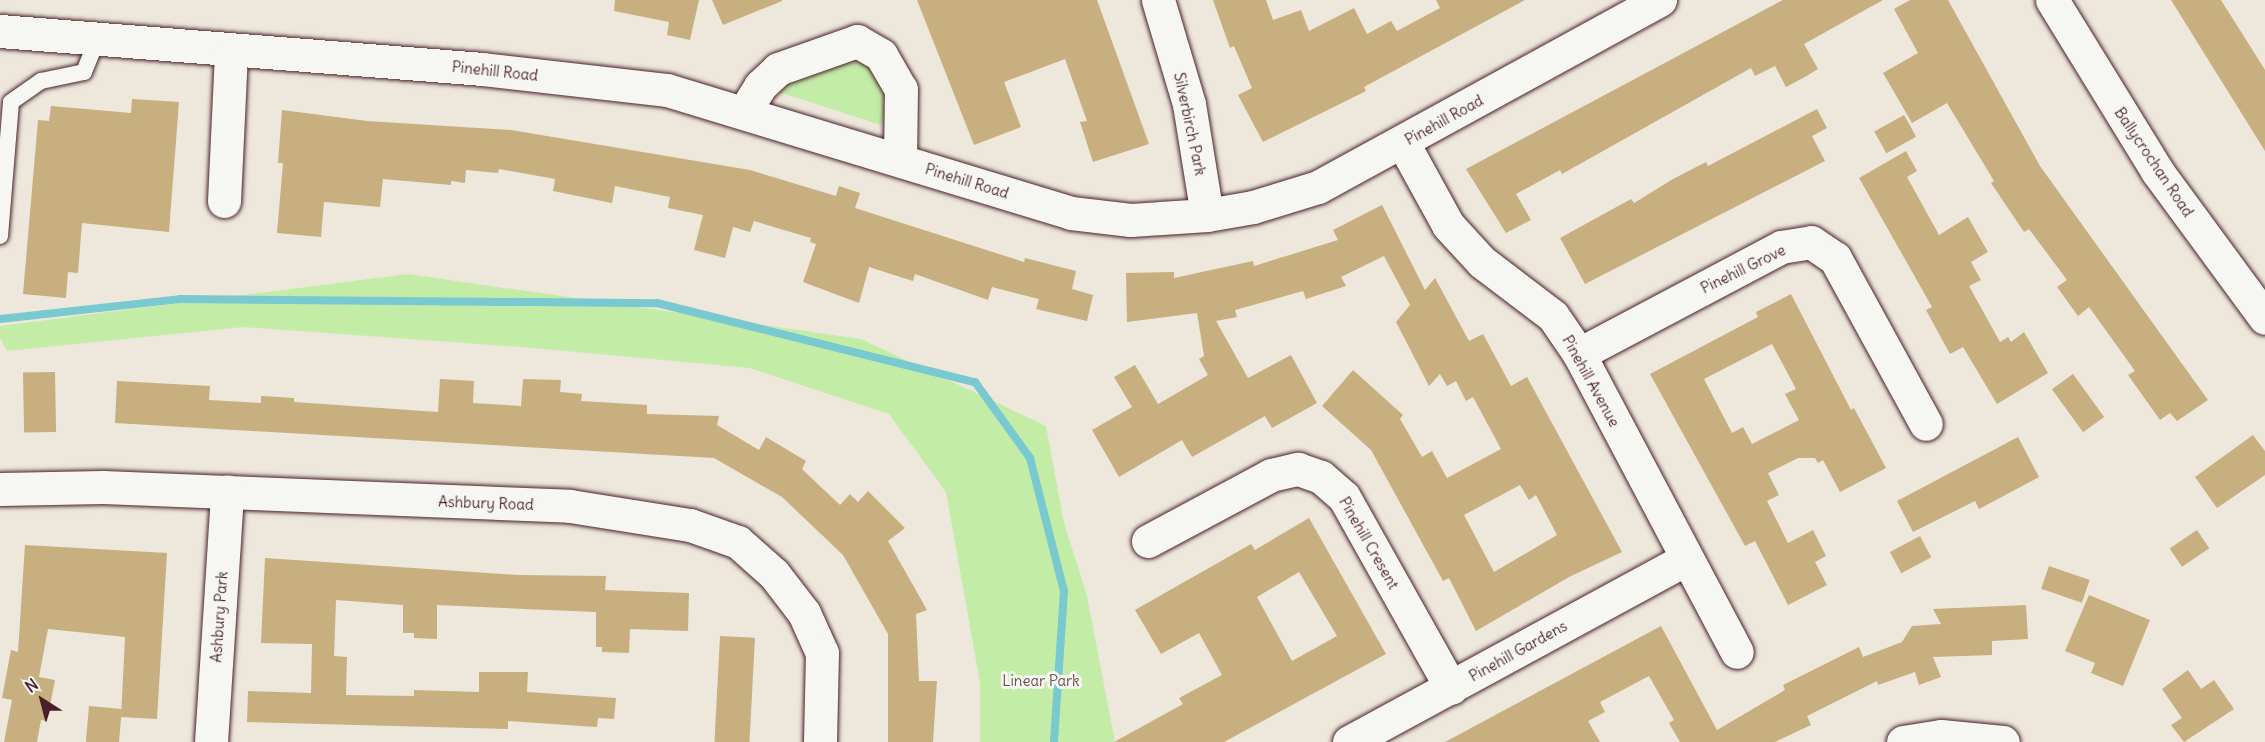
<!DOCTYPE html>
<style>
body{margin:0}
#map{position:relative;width:2265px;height:742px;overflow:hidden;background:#ede8db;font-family:Delius,sans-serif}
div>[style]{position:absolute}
.green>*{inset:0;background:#c3eca7}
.stream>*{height:8px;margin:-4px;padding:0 4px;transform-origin:4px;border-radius:4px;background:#78c9d0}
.building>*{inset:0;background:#c7af7f;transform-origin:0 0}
.roads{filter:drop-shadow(0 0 2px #4a1f2b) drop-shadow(0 0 2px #4a1f2b)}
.lane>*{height:16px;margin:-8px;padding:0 8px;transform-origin:8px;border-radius:8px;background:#f6f6f2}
.street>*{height:33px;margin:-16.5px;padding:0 16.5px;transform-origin:16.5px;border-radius:16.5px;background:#f6f6f2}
.secondary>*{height:33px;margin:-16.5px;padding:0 16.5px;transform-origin:16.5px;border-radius:16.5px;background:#f6f6f2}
span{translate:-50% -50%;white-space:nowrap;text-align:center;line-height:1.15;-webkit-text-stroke:6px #f6f6f2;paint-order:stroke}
.street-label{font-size:15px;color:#4a1f2b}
.park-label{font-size:15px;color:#68524a}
.north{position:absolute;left:12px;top:670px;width:60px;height:60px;-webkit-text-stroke:4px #f6f6f2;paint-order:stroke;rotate:324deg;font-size:16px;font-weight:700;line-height:24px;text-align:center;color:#4a1f2b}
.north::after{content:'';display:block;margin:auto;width:21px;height:27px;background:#4a1f2b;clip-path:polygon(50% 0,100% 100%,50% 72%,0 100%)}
</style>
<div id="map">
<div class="green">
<i style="clip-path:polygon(864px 58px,880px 76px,889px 113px,881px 125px,776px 91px,779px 84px,833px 61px)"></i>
<i style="clip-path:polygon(408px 274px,861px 339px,1046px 426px,1064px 523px,1087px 596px,1115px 742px,980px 742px,980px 683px,946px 492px,889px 414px,750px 368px,522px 347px,243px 327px,7px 351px,0 338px,0 326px)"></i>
</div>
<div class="stream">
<i style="left:0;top:319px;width:181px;rotate:-6.3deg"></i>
<i style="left:180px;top:299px;width:477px;rotate:0.5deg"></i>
<i style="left:657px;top:303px;width:328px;rotate:14deg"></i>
<i style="left:975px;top:382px;width:94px;rotate:54.1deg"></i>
<i style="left:1030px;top:458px;width:137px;rotate:75.7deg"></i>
<i style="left:1064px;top:591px;width:151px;rotate:93.8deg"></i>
</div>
<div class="building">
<i style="clip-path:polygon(615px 0,699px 0,690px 40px,667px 35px,669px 22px,614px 11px)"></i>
<i style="clip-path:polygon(712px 0,782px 0,782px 1px,723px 25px)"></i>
<i style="clip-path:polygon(917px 0,1097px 0,1149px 144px,1093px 162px,1080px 122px,1087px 121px,1065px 59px,1004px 82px,1021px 127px,974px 145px)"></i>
<i style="clip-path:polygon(1213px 0,1266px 0,1273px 20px,1301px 10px,1309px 31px,1354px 8px,1367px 34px,1391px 21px,1397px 31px,1440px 8px,1436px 0,1525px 0,1364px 87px,1366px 91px,1263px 142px,1238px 95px,1252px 88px,1234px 46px,1230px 48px)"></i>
<i style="clip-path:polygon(1783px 0,1883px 0,1804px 44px,1818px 69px,1803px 78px,1786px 87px,1775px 66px,1755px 76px,1751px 68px,1562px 174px,1560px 170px,1516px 194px,1531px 220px,1506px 233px,1466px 169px)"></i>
<i style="clip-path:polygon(1910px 0,1948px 0,2040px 166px,2208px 400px,2177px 421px,2170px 413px,2160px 420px,2128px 375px,2135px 371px,2089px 307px,2078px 316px,2057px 287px,2067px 280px,2029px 229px,2024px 232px,1991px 183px,1994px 181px,1947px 103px,1912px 123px,1883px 73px,1918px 53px,1894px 9px)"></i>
<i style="clip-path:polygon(2171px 0,2221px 0,2265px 70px,2265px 151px)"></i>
<i style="clip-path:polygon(132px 99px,179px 102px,169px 232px,82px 223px,78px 273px,68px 272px,66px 298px,23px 294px,38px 120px,49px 121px,51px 106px,131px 113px)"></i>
<i style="clip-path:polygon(1817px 109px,1827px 128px,1812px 136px,1825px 161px,1585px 284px,1560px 238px,1631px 199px,1634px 203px,1673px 179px,1706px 162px,1708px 166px)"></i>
<i style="clip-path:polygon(282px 110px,367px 121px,511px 130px,750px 170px,836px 196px,839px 186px,860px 193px,855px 208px,1024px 262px,1025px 258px,1076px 271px,1072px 289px,1093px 295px,1087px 321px,1036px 309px,1039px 299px,992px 287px,988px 300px,915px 274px,913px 281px,869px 267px,859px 303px,803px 282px,816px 244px,810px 242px,811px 238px,754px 221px,750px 232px,733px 227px,725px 258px,694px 250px,703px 215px,668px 208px,670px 197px,615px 186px,612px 203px,553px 191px,555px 179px,499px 169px,498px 173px,466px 170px,465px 183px,451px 181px,451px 185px,383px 179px,380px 207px,324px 202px,321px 237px,277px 233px,283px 163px,278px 163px)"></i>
<i style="left:1904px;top:115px;width:25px;height:34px;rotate:61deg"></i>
<i style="clip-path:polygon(1906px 151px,1917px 171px,1907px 177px,1939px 235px,1968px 217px,1988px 252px,1971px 262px,1981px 280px,1969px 286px,2000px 342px,2008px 337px,2011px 342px,2024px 332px,2048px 373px,1997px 404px,1963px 347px,1950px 354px,1926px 310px,1932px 307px,1859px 178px)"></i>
<i style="clip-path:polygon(evenodd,1382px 205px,1425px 290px,1435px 278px,1469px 341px,1483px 334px,1511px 386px,1527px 377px,1622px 552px,1569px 577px,1476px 631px,1449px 578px,1443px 581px,1371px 450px,1322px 406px,1353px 370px,1403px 415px,1400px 419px,1422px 457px,1432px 451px,1447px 478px,1501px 449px,1473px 397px,1466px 401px,1456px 381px,1447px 386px,1440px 374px,1429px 386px,1396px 322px,1410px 305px,1384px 256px,1341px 277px,1346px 286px,1306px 299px,1303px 291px,1235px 310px,1237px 317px,1216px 321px,1248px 378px,1291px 355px,1317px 403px,1272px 428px,1265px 416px,1192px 457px,1182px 440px,1119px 477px,1092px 430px,1132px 407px,1114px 377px,1135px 365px,1158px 404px,1208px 375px,1199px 359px,1204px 356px,1197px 313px,1127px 322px,1126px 273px,1174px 272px,1174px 278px,1253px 261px,1254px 266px,1338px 240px,1333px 230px,1382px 205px,1520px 485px,1529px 500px,1536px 495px,1557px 535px,1494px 572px,1464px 515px,1520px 485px)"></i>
<i style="clip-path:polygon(evenodd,1791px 294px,1851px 410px,1854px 408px,1886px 468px,1840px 492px,1823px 460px,1818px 463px,1815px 458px,1798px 458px,1768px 473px,1779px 495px,1767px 501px,1788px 543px,1813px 530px,1826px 556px,1815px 562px,1827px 585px,1788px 605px,1755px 541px,1745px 546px,1650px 374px,1758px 317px,1756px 312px,1791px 294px,1772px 344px,1796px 389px,1785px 394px,1799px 420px,1752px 444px,1743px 427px,1732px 433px,1704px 379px,1772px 344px)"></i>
<i style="left:55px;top:372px;width:60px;height:32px;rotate:89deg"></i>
<i style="left:2073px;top:374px;width:53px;height:26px;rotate:54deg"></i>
<i style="clip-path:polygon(440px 379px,474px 381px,473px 403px,521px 406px,523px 379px,561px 380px,560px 392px,582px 394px,581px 401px,647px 405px,647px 414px,719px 416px,717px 425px,759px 450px,766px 437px,806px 461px,802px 469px,840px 505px,850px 494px,858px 502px,868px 491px,905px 528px,888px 541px,927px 610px,916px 614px,919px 681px,937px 681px,933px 742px,888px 742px,888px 634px,843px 555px,782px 497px,714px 458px,115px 423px,117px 381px,210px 386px,209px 400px,261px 403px,261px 396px,294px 398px,294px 402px,438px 412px)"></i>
<i style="clip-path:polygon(2253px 435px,2265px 451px,2265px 475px,2217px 508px,2195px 477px)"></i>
<i style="clip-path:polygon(2018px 437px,2039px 477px,1979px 509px,1975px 501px,1913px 532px,1897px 501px)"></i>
<i style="clip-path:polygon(evenodd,1309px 518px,1386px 654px,1224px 742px,1114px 742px,1183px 704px,1179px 698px,1222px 675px,1199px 633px,1161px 654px,1135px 610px,1251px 544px,1255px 550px,1309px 518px,1299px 572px,1337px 636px,1292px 661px,1257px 597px,1299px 572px)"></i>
<i style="left:2197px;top:530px;width:22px;height:33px;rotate:56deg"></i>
<i style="left:1920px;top:536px;width:24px;height:34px;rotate:62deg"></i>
<i style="clip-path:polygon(25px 545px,167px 553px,157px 719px,121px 717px,125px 637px,48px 629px,39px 677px,55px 680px,47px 721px,41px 720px,37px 742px,4px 742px,12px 700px,2px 698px,11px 650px,18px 652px)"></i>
<i style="clip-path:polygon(265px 558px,519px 575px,606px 576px,605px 590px,689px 593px,688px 631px,630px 629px,629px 653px,602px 652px,602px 647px,596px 647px,596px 612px,437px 605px,437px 639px,414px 638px,414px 633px,403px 633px,403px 605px,336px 600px,334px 656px,347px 657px,346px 695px,414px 696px,414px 690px,479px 692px,479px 672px,528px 672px,527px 692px,616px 698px,614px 719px,598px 718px,597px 727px,508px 721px,508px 729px,247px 722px,248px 691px,311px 693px,312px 644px,261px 643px)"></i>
<i style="left:2049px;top:566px;width:43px;height:24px;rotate:19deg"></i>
<i style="clip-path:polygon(2089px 595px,2150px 620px,2123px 686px,2091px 673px,2095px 663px,2065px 651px)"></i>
<i style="clip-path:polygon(2026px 605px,2028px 639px,1992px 641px,1992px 655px,1933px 657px,1941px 677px,1919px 685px,1915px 672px,1878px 685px,1877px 681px,1807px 716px,1811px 725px,1775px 742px,1680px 742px,1669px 723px,1674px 720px,1649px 676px,1600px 702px,1605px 712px,1588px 721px,1600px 742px,1445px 742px,1661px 626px,1717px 730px,1785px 690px,1783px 685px,1859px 647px,1863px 657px,1902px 642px,1912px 626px,1941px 624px,1933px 609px)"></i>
<i style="left:720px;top:636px;width:35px;height:106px;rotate:3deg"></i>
<i style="clip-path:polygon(2188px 670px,2201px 689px,2214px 680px,2234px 709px,2184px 742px,2171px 725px,2182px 718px,2162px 689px)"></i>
<i style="left:89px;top:706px;width:33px;height:36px;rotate:5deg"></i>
</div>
<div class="roads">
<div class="lane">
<i style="left:0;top:236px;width:134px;rotate:-85.3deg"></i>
<i style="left:11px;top:102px;width:37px;rotate:-35deg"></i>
<i style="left:41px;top:81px;width:44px;rotate:-11.8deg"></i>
<i style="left:84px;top:72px;width:35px;rotate:-68deg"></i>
</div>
<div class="street">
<i style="left:1158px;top:0;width:109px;rotate:73.4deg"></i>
<i style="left:1189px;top:104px;width:112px;rotate:80.8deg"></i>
<i style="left:0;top:31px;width:483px;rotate:4.5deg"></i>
<i style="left:482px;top:69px;width:186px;rotate:6.5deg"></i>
<i style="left:667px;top:90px;width:422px;rotate:16.9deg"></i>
<i style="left:1071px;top:213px;width:60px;rotate:6.7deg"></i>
<i style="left:1131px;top:220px;width:76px;rotate:-3.8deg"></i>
<i style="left:1207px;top:215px;width:47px;rotate:-9.9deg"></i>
<i style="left:1253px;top:207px;width:68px;rotate:-17.1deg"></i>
<i style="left:1318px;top:187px;width:390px;rotate:-28.7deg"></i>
<i style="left:744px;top:112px;width:31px;rotate:-58deg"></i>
<i style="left:760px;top:86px;width:25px;rotate:-43deg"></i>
<i style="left:778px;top:69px;width:84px;rotate:-19.5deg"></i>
<i style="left:857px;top:41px;width:28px;rotate:30deg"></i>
<i style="left:881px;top:55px;width:39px;rotate:60deg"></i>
<i style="left:901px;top:89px;width:71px;rotate:90.8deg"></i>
<i style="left:1403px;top:143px;width:94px;rotate:61.2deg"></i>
<i style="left:1448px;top:225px;width:50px;rotate:47.4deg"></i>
<i style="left:1482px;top:262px;width:89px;rotate:37.3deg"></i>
<i style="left:1553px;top:316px;width:46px;rotate:55.6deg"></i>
<i style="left:1579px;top:354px;width:337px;rotate:62.1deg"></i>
<i style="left:224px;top:201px;width:151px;rotate:-87.3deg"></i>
<i style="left:1579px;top:354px;width:229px;rotate:-27.9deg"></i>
<i style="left:1781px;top:247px;width:30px;rotate:-9deg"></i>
<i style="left:1811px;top:242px;width:29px;rotate:34deg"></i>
<i style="left:1835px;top:258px;width:189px;rotate:61.3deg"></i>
<i style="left:0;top:489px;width:103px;rotate:-1.1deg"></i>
<i style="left:103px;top:487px;width:467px;rotate:2.3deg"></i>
<i style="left:570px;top:506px;width:121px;rotate:9deg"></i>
<i style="left:690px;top:525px;width:51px;rotate:19.5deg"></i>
<i style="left:738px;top:542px;width:48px;rotate:41.6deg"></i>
<i style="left:774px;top:574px;width:49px;rotate:52.4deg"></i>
<i style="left:804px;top:613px;width:44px;rotate:65.8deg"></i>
<i style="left:822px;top:653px;width:89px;rotate:91.3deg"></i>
<i style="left:1148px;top:541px;width:140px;rotate:-28.2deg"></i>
<i style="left:1271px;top:475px;width:28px;rotate:-13deg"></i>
<i style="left:1298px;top:469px;width:24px;rotate:19deg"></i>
<i style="left:1321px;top:477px;width:30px;rotate:41deg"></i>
<i style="left:1344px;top:497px;width:219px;rotate:60.7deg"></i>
<i style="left:211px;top:742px;width:251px;rotate:-86.3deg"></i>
<i style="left:1349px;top:742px;width:383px;rotate:-28.5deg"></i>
<i style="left:1903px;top:742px;width:38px;rotate:-9deg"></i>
<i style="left:1941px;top:736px;width:62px;rotate:5.5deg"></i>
</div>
<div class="secondary">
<i style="left:2052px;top:0;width:201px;rotate:58.4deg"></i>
<i style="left:2157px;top:171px;width:182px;rotate:53.7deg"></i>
</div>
</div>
<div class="street-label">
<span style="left:495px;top:71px;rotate:6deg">Pinehill Road</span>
<span style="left:1444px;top:120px;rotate:-29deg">Pinehill Road</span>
<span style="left:1190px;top:124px;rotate:78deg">Silverbirch Park</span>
<span style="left:2154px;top:162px;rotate:56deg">Ballycrochan Road</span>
<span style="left:967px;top:181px;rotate:17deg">Pinehill Road</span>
<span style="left:1743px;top:269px;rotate:-26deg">Pinehill Grove</span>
<span style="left:1591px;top:381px;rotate:61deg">Pinehill Avenue</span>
<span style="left:486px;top:503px;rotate:2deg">Ashbury Road</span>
<span style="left:1369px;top:543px;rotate:60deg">Pinehill Cresent</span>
<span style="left:219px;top:617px;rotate:-86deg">Ashbury Park</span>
<span style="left:1518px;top:651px;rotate:-29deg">Pinehill Gardens</span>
</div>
<div class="park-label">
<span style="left:1041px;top:681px">Linear Park</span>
</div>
<div class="north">N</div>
</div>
